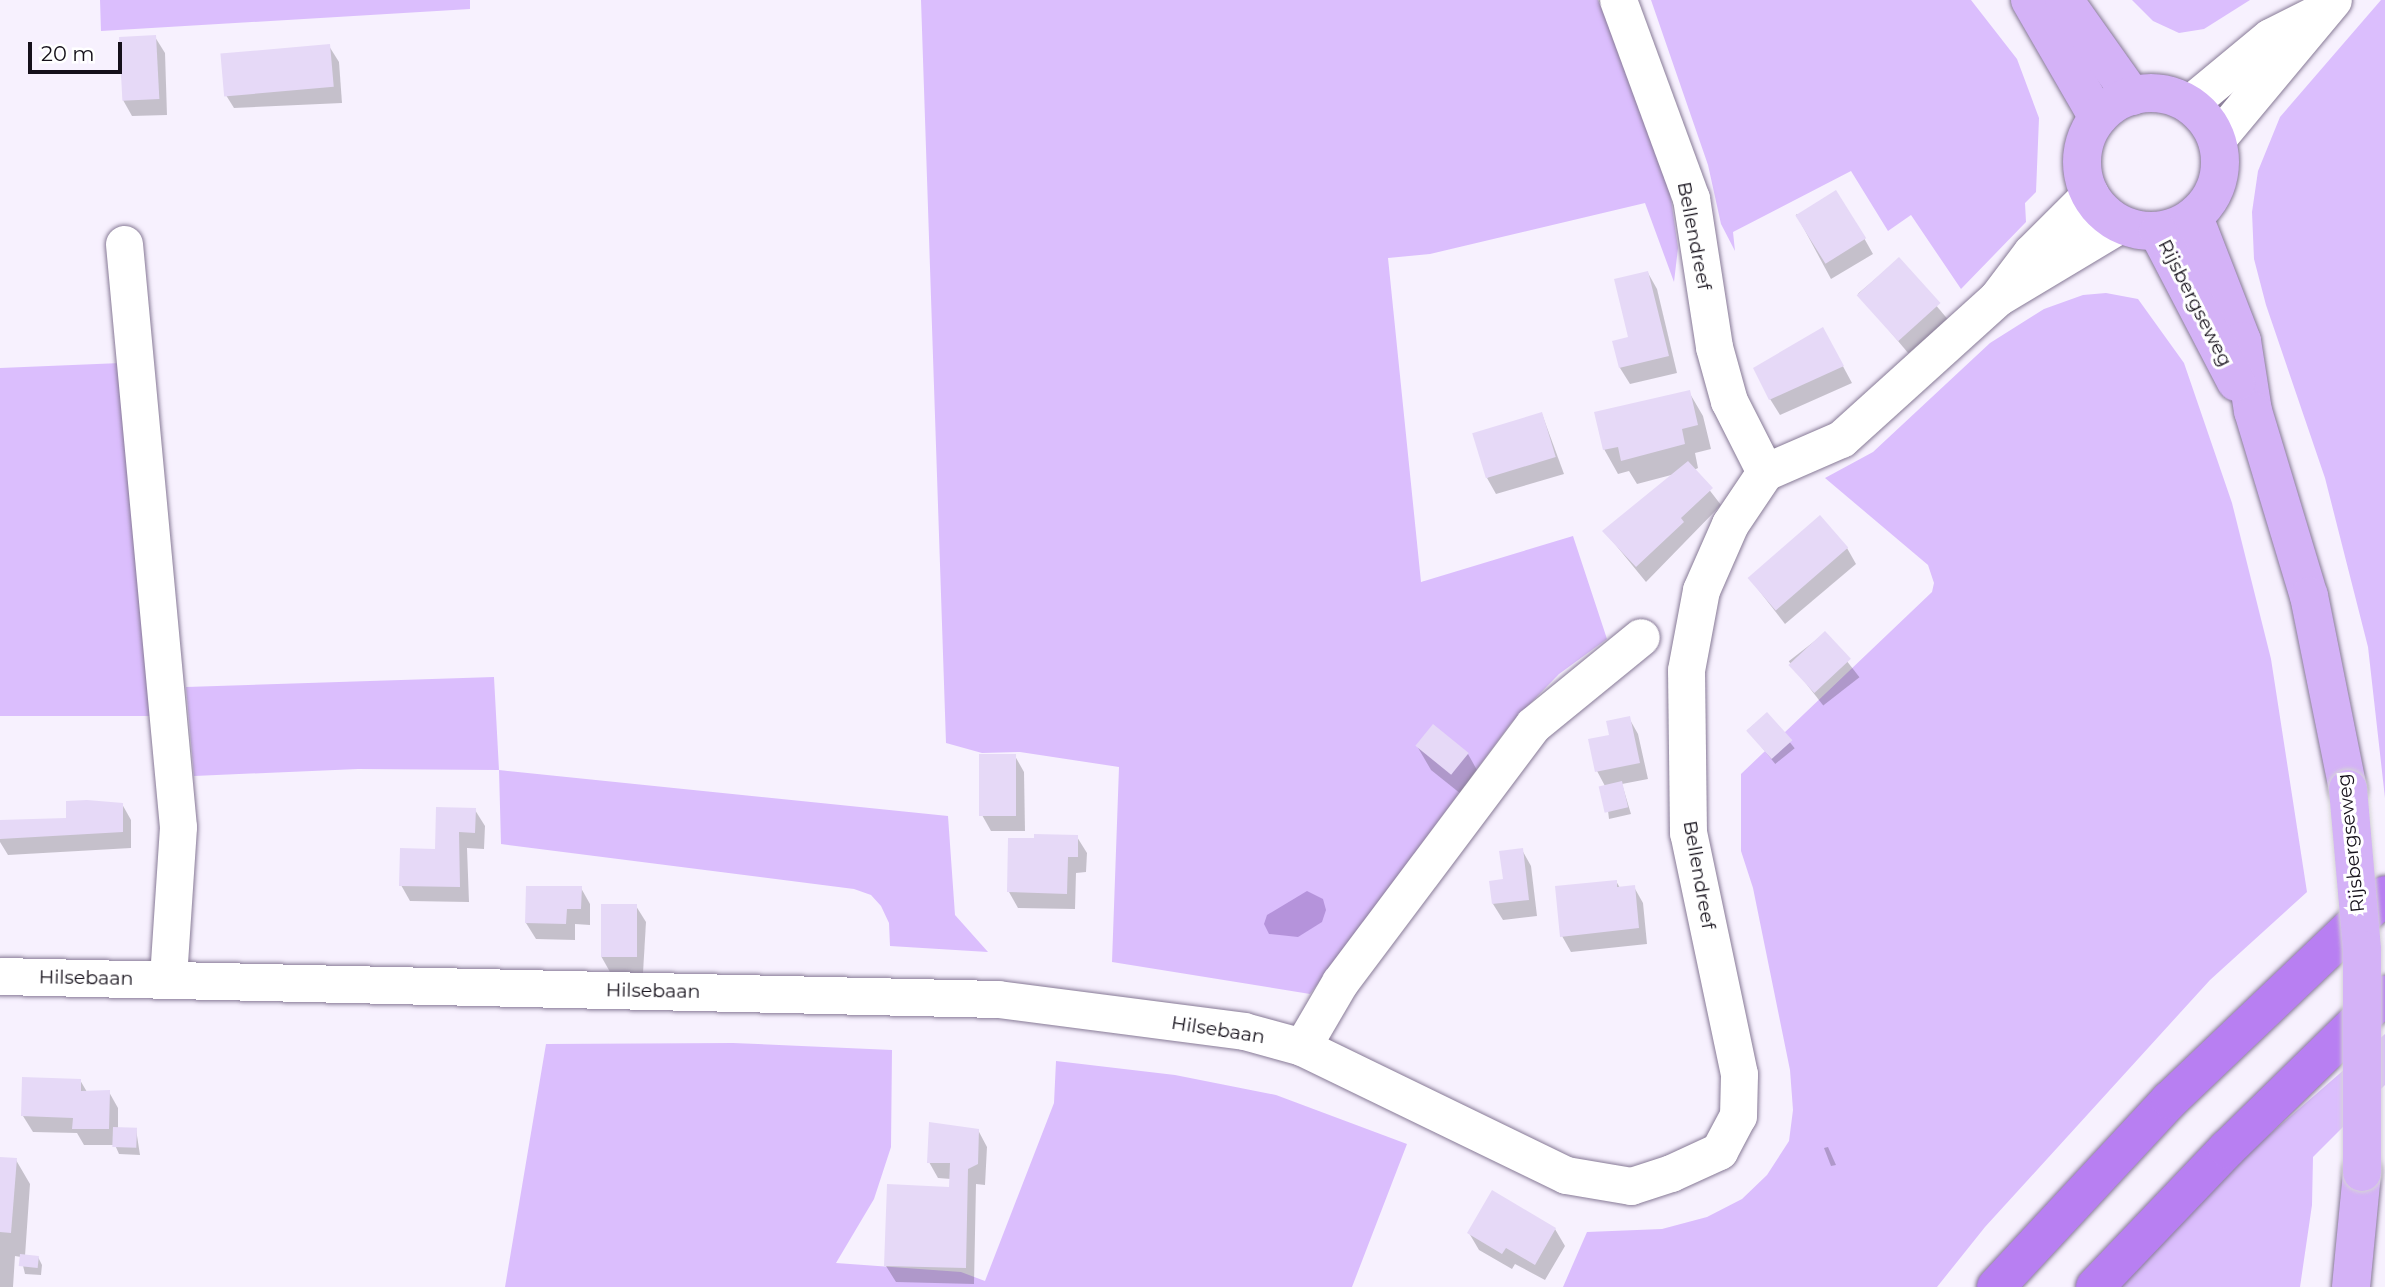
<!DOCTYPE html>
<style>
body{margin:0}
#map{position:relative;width:2385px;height:1287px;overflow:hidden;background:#f7f1fe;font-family:Montserrat,sans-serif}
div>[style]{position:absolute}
.green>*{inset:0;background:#dbbefd}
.water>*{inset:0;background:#b593db}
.shadow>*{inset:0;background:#0003;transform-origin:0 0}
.building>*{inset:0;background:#e6d9f7;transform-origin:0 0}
.roads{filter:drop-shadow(0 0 2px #877a96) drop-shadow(0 0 2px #877a96)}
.minor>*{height:37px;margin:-18.5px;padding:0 18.5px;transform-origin:18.5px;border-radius:18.5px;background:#fff}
.major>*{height:38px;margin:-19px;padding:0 19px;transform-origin:19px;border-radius:19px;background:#d4b2f7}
.major>.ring{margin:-19px;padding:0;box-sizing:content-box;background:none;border:38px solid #d4b2f7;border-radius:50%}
.highway>*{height:38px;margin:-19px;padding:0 19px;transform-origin:19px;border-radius:19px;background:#b87ff2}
.bridges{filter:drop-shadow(0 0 2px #d5d4d6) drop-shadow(0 0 2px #d5d4d6)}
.major-bridge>*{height:38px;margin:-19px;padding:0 19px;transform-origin:19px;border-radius:19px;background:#d4b2f7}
span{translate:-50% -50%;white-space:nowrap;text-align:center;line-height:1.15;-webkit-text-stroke:6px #fff;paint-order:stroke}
.street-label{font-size:19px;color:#15101a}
.scale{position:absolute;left:28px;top:42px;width:94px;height:32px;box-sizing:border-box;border:4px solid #15101a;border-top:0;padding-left:9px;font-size:21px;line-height:24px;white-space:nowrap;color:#15101a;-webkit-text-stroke:5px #fff;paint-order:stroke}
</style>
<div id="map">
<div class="green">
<i style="clip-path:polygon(100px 0,470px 0,470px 9px,101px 31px)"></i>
<i style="clip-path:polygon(921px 0,1598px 0,1618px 46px,1669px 185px,1678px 248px,1674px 282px,1645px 203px,1430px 254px,1388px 258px,1421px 582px,1573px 536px,1607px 639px,1559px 674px,1511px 723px,1310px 994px,1112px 962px,1119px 767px,1020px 752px,982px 753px,946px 743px)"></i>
<i style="clip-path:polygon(1651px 0,1971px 0,2017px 59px,2039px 118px,2036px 192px,2025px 203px,2026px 222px,1961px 289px,1911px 215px,1888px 231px,1851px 171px,1733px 232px,1735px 251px,1721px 224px,1708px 165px)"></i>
<i style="clip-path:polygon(2132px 0,2250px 0,2204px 29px,2179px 33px,2153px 21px)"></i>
<i style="clip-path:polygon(2381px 0,2385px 0,2385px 798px,2368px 647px,2325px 478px,2266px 305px,2254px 259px,2252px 212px,2258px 171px,2280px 117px)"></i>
<i style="clip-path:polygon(2106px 293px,2138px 299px,2184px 363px,2232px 503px,2271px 659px,2307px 892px,2210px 980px,1985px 1227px,1937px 1287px,1563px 1287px,1587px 1232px,1662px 1229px,1707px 1217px,1742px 1199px,1767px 1175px,1789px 1141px,1793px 1110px,1790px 1070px,1753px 888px,1741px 851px,1741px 774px,1932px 592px,1934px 583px,1928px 565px,1825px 478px,1873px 452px,1990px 343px,2044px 309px,2083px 295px)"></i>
<i style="clip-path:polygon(121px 363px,158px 716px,0 716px,0 368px)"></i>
<i style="clip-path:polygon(494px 677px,499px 770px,948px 816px,955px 915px,988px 952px,890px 946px,889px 923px,881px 906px,871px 895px,854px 889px,501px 844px,499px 770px,358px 769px,194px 776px,186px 687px)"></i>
<i style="clip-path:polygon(2385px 1034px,2385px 1085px,2313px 1157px,2312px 1205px,2300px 1287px,2121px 1287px,2254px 1148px)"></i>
<i style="clip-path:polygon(733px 1043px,892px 1050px,891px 1147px,874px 1199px,836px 1263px,961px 1272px,985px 1281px,1054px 1103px,1056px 1061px,1175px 1075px,1276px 1095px,1407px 1144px,1352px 1287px,505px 1287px,546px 1044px)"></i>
</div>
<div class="water">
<i style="clip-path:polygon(1307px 891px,1323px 899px,1326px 910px,1322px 922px,1298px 937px,1269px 934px,1264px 924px,1267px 915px)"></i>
</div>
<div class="shadow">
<i style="clip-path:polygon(155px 37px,165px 53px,167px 115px,132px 116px,123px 100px)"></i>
<i style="clip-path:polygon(329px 46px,339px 62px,342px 103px,234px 108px,224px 92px)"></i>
<i style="clip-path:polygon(1796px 214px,1864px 238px,1873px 254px,1831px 279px)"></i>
<i style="left:1898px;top:260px;width:78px;height:52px;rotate:50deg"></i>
<i style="clip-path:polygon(1648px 273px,1657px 289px,1677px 373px,1630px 384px,1620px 368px)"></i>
<i style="clip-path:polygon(1832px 346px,1852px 383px,1780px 415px,1770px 399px)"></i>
<i style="clip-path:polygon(1689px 392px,1703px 416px,1711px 449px,1695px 453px,1698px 468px,1694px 470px,1721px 505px,1646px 582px,1605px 532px,1675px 474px,1637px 484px,1629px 471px,1618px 474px,1604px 449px)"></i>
<i style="clip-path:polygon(1542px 414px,1564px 474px,1496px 494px,1487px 478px)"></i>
<i style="clip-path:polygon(1847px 548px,1856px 564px,1785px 624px,1750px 579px)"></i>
<i style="left:1825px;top:633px;width:56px;height:46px;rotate:52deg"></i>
<i style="left:1767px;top:714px;width:44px;height:25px;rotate:51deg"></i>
<i style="clip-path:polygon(1629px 718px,1638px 734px,1648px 779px,1622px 784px,1631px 814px,1609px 819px,1605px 786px,1597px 771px,1611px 736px)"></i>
<i style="clip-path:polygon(1417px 746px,1468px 754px,1482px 779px,1466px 798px,1431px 770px)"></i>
<i style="clip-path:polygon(1015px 756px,1024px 772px,1025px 831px,991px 831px,982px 815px)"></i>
<i style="clip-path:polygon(122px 804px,131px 820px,131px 848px,8px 855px,0 842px,0 821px,68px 819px)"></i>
<i style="clip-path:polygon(475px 810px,485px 826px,484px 849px,467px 848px,469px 902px,410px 901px,401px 885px)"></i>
<i style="clip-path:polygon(1077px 837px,1087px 853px,1086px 872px,1076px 873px,1075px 909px,1018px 908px,1009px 892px)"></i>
<i style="clip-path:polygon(1522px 850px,1531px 866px,1537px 916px,1503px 920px,1493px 904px,1491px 882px,1504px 880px)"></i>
<i style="clip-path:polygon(1616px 881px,1620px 888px,1634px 887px,1643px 903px,1647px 944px,1571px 952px,1562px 936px)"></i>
<i style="clip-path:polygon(581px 888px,590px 904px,590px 925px,575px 924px,575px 940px,536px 939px,526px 923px)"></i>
<i style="clip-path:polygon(636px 906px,646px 922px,643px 973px,610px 972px,601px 956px)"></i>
<i style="clip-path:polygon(80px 1080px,87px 1092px,109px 1092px,118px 1108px,118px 1129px,136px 1129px,140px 1155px,119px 1154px,115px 1145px,84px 1145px,77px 1133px,33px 1132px,23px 1116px)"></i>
<i style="clip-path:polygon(978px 1130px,987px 1147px,985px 1185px,976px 1184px,974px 1284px,896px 1282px,886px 1266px,951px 1189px,951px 1179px,938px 1178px,929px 1162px)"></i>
<i style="clip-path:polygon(1828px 1147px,1836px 1165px,1831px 1166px,1824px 1148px)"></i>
<i style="clip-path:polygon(0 1159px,16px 1160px,30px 1184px,25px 1256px,38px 1257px,42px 1265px,41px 1275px,25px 1274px,21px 1257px,15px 1256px,13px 1287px,0 1287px)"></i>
<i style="clip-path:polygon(1555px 1229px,1565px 1246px,1545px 1280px,1515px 1264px,1512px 1269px,1479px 1250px,1469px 1233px)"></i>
</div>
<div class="building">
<i style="left:156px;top:35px;width:64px;height:37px;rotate:87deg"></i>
<i style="left:330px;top:44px;width:43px;height:110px;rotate:85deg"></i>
<i style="left:1836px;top:190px;width:57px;height:48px;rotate:58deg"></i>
<i style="left:1899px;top:257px;width:62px;height:57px;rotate:48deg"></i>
<i style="clip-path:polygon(1648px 271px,1669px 356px,1619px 368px,1612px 341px,1628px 337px,1614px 279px)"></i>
<i style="clip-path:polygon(1823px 327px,1844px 366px,1769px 400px,1753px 368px)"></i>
<i style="clip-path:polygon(1690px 390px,1698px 425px,1682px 429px,1685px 444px,1621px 461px,1618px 447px,1603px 450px,1594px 412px)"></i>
<i style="left:1542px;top:412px;width:47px;height:73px;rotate:73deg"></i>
<i style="clip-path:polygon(1688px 461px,1713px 488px,1681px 518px,1684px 522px,1636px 567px,1602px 531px)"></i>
<i style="left:1820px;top:515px;width:43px;height:96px;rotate:49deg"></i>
<i style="left:1825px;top:631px;width:38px;height:50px;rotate:47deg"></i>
<i style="left:1767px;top:712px;width:38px;height:28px;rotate:48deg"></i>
<i style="clip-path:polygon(1630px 716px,1640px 763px,1595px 772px,1588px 739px,1609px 735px,1606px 721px)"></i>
<i style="left:1433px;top:724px;width:46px;height:28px;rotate:39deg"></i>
<i style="left:979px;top:754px;width:37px;height:62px"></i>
<i style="left:1622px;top:781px;width:27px;height:24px;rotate:77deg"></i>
<i style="clip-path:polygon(87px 800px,123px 803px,123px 832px,0 839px,0 820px,66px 818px,66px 801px)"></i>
<i style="clip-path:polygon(436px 807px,476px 808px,475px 833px,459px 832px,460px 887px,399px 886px,400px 848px,435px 849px)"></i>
<i style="clip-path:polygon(1034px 834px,1078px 835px,1078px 857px,1068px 857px,1067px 894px,1007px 892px,1008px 838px,1034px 838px)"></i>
<i style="clip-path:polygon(1523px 848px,1529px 900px,1492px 904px,1489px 881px,1503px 879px,1499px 851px)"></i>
<i style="clip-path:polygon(1617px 880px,1617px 887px,1635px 885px,1639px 928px,1560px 937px,1555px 886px)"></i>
<i style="clip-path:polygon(526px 886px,582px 886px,581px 909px,567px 909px,566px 924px,525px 923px)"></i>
<i style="left:601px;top:904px;width:36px;height:53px"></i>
<i style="clip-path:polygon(22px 1077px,81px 1079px,81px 1091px,110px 1090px,109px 1129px,72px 1129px,73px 1118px,21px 1116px)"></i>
<i style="clip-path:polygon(929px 1122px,979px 1129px,978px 1164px,968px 1169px,966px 1268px,884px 1266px,887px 1184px,949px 1187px,950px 1163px,927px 1163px)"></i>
<i style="left:113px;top:1127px;width:24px;height:20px;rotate:2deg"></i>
<i style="clip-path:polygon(0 1157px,17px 1158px,11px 1233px,0 1232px)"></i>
<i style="clip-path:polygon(1492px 1190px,1556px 1228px,1535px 1265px,1506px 1248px,1502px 1254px,1467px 1233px)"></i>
<i style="left:20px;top:1254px;width:19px;height:12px;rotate:6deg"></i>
</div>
<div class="roads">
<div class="minor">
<i style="left:1618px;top:0;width:211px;rotate:69.8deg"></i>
<i style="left:1691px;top:198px;width:151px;rotate:81.2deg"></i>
<i style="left:1714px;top:347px;width:56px;rotate:74.5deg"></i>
<i style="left:1729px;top:401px;width:80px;rotate:63.1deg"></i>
<i style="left:2189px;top:104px;width:105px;rotate:-39.6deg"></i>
<i style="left:2270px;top:37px;width:49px;rotate:-26.6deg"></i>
<i style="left:2217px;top:139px;width:181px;rotate:-50.2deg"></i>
<i style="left:2090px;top:194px;width:83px;rotate:135deg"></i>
<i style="left:2031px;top:253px;width:56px;rotate:127.1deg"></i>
<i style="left:1997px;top:298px;width:144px;rotate:-31deg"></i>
<i style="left:124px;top:244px;width:585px;rotate:84.71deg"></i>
<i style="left:178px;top:827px;width:152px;rotate:93.8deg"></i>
<i style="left:0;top:976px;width:998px;rotate:1.32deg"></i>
<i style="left:998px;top:999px;width:248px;rotate:7.4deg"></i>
<i style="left:1244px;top:1031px;width:60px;rotate:15.4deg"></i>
<i style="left:1302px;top:1047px;width:293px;rotate:25.9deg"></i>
<i style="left:1566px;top:1175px;width:66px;rotate:9.6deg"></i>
<i style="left:1631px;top:1186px;width:42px;rotate:-18deg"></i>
<i style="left:1671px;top:1173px;width:53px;rotate:-24.6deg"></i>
<i style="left:1719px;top:1151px;width:40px;rotate:-62deg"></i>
<i style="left:1738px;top:1116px;width:42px;rotate:-88.6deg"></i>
<i style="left:1739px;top:1074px;width:246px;rotate:-101.9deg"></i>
<i style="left:1688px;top:833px;width:163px;rotate:-90.7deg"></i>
<i style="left:1686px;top:670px;width:81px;rotate:-79.4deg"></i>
<i style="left:1701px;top:590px;width:72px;rotate:-66.3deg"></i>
<i style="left:1730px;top:524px;width:63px;rotate:-56.1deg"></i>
<i style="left:1765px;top:472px;width:83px;rotate:-23.5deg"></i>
<i style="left:1841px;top:439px;width:210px;rotate:-42.1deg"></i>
<i style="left:1302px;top:1047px;width:75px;rotate:-59.7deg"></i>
<i style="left:1340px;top:982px;width:321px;rotate:-53.1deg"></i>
<i style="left:1533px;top:725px;width:139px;rotate:-39.2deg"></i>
</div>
<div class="major">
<i style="left:2030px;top:0;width:136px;rotate:60deg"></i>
<i style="left:2064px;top:0;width:118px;rotate:54.7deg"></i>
<i class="ring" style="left:2082px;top:93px;width:100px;height:100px"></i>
<i style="left:2194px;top:217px;width:133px;rotate:68.8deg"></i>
<i style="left:2242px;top:341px;width:71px;rotate:81.1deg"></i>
<i style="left:2253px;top:411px;width:193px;rotate:73.2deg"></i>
<i style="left:2309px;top:596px;width:197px;rotate:78.6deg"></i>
<i style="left:2158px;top:232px;width:169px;rotate:62.5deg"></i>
<i style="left:2351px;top:1287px;width:116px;rotate:-84.5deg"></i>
</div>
<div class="highway">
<i style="left:1996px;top:1287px;width:255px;rotate:-47.1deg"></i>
<i style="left:2170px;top:1100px;width:297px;rotate:-43.6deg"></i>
<i style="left:2095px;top:1287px;width:191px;rotate:-46.3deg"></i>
<i style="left:2227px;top:1149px;width:221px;rotate:-44.3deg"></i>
</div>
</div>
<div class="bridges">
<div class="major-bridge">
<i style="left:2348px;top:789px;width:162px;rotate:85deg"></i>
<i style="left:2362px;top:950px;width:222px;rotate:90deg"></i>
</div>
</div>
<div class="street-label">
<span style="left:1694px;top:236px;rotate:79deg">Bellendreef</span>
<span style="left:2195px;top:303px;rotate:63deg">Rijsbergseweg</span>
<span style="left:2351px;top:843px;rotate:-96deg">Rijsbergseweg</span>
<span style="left:1699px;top:875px;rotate:80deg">Bellendreef</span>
<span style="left:86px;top:978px;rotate:1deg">Hilsebaan</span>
<span style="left:653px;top:991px;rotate:1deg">Hilsebaan</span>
<span style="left:1218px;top:1030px;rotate:9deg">Hilsebaan</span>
</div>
<div class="scale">20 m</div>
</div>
